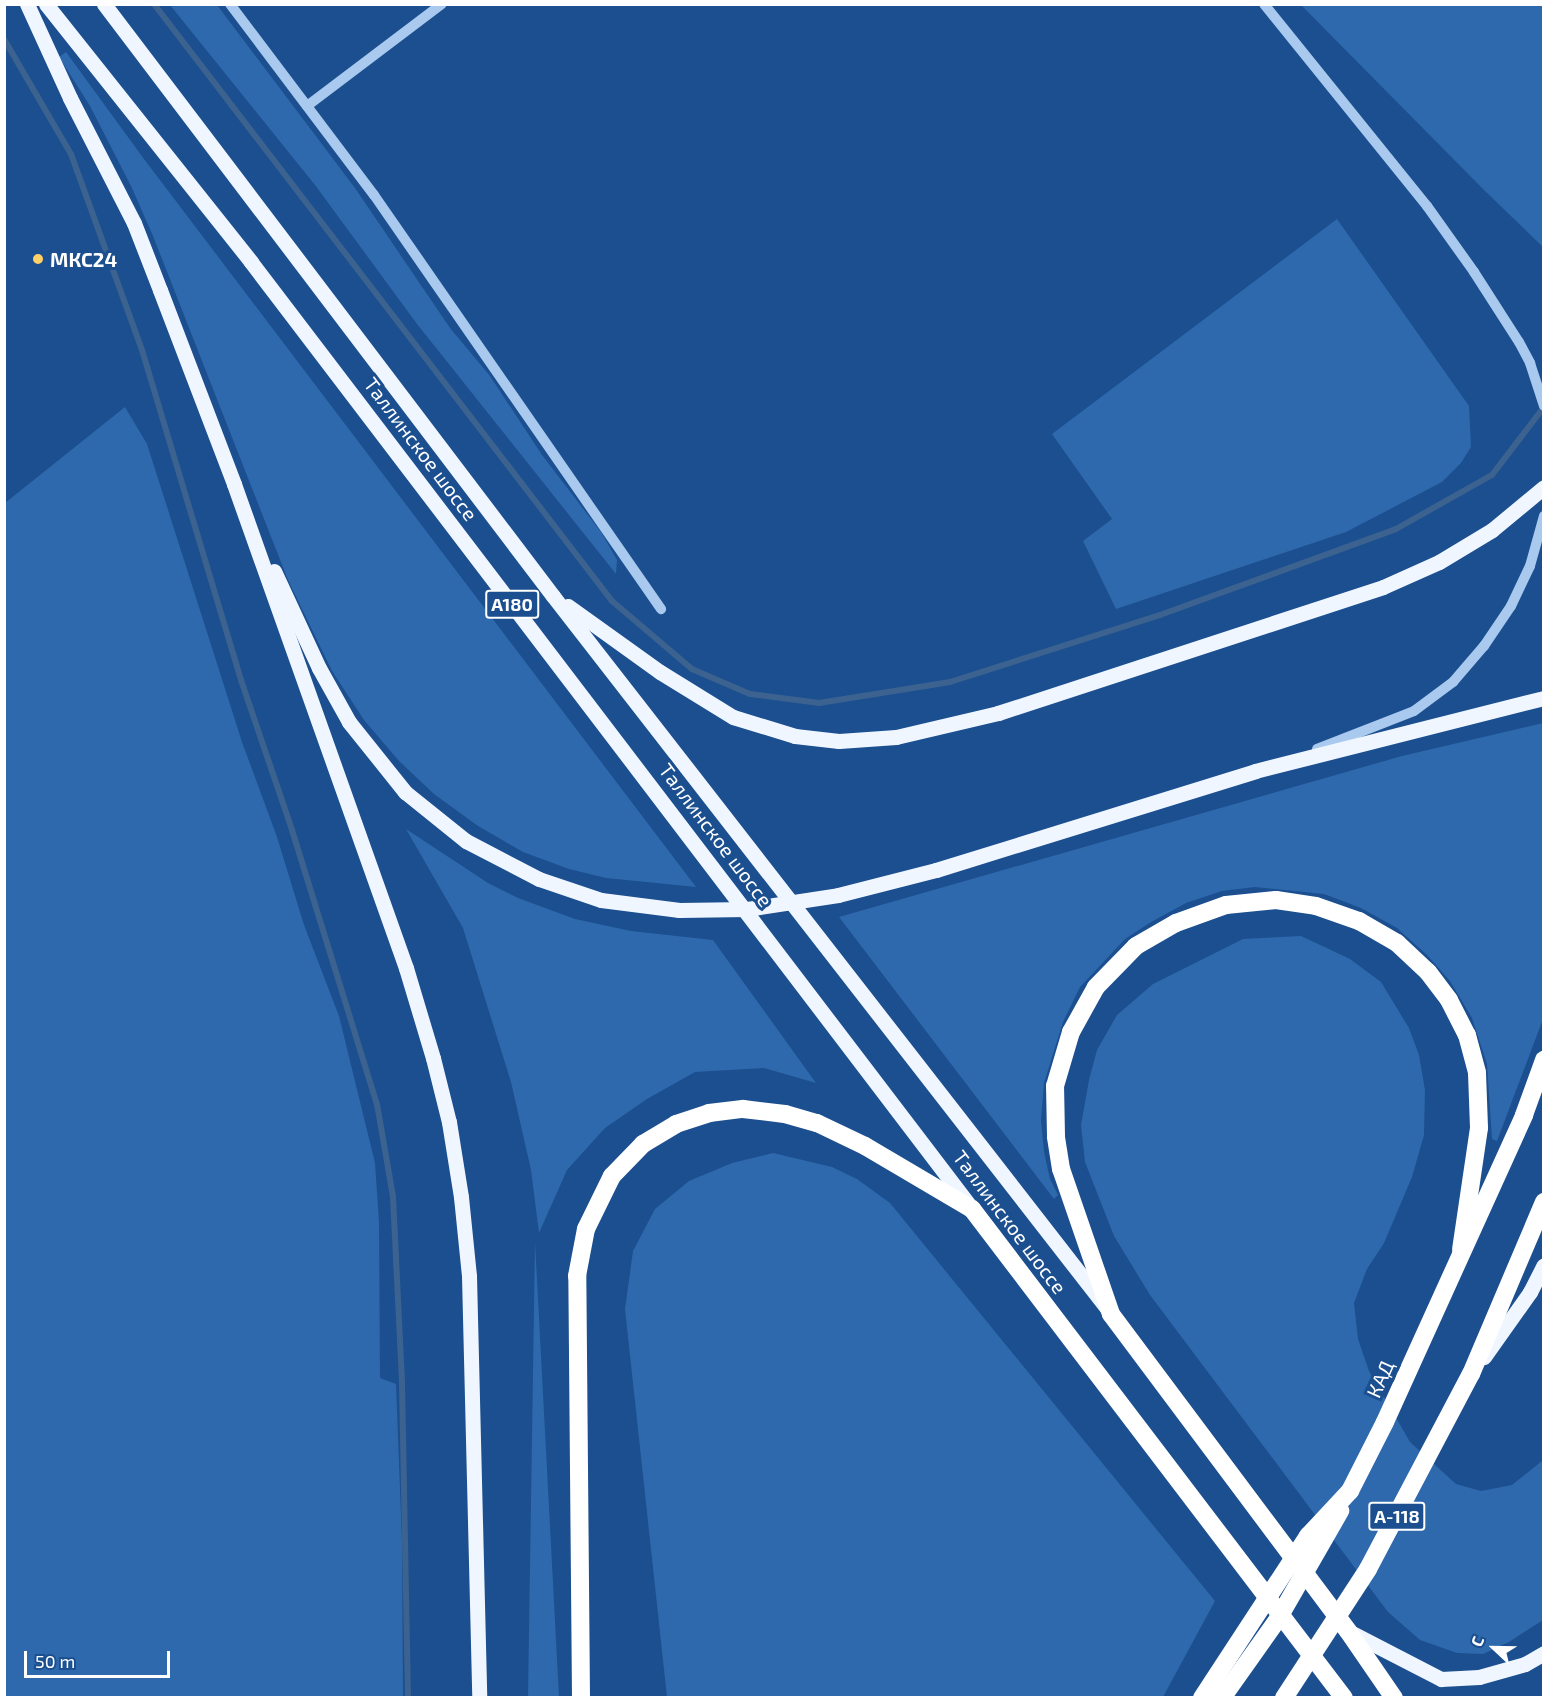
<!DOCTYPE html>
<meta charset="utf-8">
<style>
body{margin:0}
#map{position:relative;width:1548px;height:1702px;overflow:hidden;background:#1b4f8f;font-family:"Exo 2",sans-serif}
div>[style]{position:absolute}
.green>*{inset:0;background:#2e69ad}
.stream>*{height:6px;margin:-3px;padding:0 3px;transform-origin:3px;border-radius:3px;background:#3c6290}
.minor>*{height:10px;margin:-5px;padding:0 5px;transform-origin:5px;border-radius:5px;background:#a9c9ee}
.major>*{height:15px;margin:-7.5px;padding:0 7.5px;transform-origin:7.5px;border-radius:7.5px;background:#f0f6ff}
.highway>*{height:18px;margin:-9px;padding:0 9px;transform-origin:9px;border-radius:9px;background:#fff}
.major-bridge>*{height:15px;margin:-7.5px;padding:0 7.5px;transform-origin:7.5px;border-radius:7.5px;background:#f0f6ff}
.highway-bridge>*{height:18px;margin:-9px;padding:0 9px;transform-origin:9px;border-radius:9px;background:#fff}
.dots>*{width:16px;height:16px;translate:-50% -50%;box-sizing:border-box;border:3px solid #1b4f8f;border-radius:50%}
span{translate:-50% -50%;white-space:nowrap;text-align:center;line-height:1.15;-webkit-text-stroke:6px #1b4f8f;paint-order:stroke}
.shield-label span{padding:2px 4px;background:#1b4f8f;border:2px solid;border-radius:4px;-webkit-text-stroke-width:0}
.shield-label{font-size:18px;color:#fff;font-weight:700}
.poi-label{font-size:20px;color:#fff;font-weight:700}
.left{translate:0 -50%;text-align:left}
.street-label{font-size:20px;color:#fff}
.frame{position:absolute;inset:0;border:6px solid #fff;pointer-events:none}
.north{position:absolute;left:1464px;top:1618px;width:60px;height:60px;-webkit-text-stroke:4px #1b4f8f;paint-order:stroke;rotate:292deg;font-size:16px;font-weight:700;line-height:24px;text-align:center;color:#fff}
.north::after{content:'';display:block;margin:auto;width:21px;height:27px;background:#fff;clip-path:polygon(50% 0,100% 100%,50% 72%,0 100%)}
.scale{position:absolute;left:24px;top:1651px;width:146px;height:27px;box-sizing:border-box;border:3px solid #fff;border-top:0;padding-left:8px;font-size:18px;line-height:21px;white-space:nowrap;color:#fff;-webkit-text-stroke:4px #1b4f8f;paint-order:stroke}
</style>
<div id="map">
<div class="green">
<i style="clip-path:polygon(170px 5px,217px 5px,355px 188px,450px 328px,490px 376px,542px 455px,601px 532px,617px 560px,616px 574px,417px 324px,315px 185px)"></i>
<i style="clip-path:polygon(1301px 5px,1543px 5px,1543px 247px,1484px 190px)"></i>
<i style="clip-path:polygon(66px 52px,144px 159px,696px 887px,606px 878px,569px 869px,523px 852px,478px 826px,434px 794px,399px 761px,364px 720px,332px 671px,288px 580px,153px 236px,131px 186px,90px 106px,59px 57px)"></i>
<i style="clip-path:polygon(1337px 219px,1469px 406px,1471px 447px,1461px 463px,1442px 482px,1346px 532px,1116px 609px,1083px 541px,1112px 519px,1052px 434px)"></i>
<i style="clip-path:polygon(125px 407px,147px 444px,242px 742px,277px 837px,304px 925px,339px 1016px,375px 1163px,379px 1222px,380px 1378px,396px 1384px,402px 1542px,403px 1697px,5px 1697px,5px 503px)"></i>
<i style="clip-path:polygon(1543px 723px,1543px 1019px,1497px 1141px,1492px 1139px,1487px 1064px,1472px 1018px,1450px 981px,1427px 955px,1397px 928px,1361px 908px,1324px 894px,1255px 887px,1222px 891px,1186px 903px,1151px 922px,1125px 939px,1080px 987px,1063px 1022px,1044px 1083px,1041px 1120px,1044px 1152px,1050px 1179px,1058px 1195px,1054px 1199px,839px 917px,1402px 756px)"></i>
<i style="clip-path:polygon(406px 829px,488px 883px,518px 898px,575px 919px,631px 931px,713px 940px,816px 1083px,764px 1068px,695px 1072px,647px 1099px,605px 1128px,567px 1170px,539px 1233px,531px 1170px,511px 1082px,463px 928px)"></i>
<i style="clip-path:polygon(1301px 936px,1350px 959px,1381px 982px,1409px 1028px,1419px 1055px,1425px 1090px,1424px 1135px,1412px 1177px,1384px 1243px,1367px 1269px,1354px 1303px,1358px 1339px,1369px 1371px,1410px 1442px,1456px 1484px,1481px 1491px,1512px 1485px,1542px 1461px,1543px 1457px,1543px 1620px,1509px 1642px,1483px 1654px,1457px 1653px,1420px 1640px,1388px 1612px,1150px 1295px,1114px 1236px,1085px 1162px,1081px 1125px,1089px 1080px,1097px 1050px,1117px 1015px,1153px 984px,1243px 939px)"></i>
<i style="clip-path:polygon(773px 1153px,832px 1167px,857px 1179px,890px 1203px,1215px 1601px,1163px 1697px,667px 1697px,625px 1309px,633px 1251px,655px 1209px,689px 1181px,732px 1163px)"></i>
<i style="clip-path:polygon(535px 1242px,559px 1697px,528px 1697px)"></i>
</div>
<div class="stream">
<i style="left:154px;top:4px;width:752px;rotate:52.51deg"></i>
<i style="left:612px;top:601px;width:105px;rotate:40.4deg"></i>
<i style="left:692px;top:669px;width:63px;rotate:23.3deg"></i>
<i style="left:750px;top:694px;width:70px;rotate:7.4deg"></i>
<i style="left:819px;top:703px;width:133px;rotate:-9.1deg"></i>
<i style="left:950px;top:682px;width:220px;rotate:-17.7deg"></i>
<i style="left:1160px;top:615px;width:251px;rotate:-20deg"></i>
<i style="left:1396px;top:529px;width:110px;rotate:-29.4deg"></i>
<i style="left:1492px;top:475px;width:86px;rotate:-52.6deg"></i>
<i style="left:4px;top:39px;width:133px;rotate:59.8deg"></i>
<i style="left:71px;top:154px;width:208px;rotate:70.1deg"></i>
<i style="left:142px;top:350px;width:345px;rotate:73.3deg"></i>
<i style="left:241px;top:680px;width:158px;rotate:71.2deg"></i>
<i style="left:292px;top:830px;width:287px;rotate:72.8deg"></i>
<i style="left:377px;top:1104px;width:94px;rotate:80.2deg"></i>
<i style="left:393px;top:1197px;width:187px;rotate:87.2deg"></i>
<i style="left:402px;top:1384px;width:314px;rotate:88.9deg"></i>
</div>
<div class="minor">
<i style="left:230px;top:4px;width:239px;rotate:53deg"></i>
<i style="left:374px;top:195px;width:504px;rotate:55.27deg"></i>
<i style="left:1264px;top:4px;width:260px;rotate:51.1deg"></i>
<i style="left:1427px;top:206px;width:81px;rotate:54.5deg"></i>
<i style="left:1474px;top:272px;width:83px;rotate:57.3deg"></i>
<i style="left:1519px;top:342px;width:24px;rotate:62deg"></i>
<i style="left:1530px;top:363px;width:45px;rotate:72deg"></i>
<i style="left:307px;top:106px;width:169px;rotate:-37.1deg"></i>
<i style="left:1317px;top:749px;width:104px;rotate:-21.4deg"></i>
<i style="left:1414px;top:711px;width:49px;rotate:-36.6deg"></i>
<i style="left:1453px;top:682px;width:48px;rotate:-49.3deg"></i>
<i style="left:1484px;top:646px;width:48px;rotate:-56deg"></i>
<i style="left:1511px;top:606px;width:44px;rotate:-64.6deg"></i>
<i style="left:1530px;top:566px;width:52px;rotate:-74.4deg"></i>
</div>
<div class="major">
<i style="left:27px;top:4px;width:103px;rotate:65.4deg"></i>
<i style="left:70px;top:98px;width:140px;rotate:62.9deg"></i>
<i style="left:134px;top:223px;width:72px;rotate:68.8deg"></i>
<i style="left:160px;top:290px;width:208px;rotate:69.1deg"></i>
<i style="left:234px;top:484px;width:514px;rotate:70.44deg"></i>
<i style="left:406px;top:968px;width:94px;rotate:73.3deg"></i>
<i style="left:433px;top:1058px;width:66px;rotate:76deg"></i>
<i style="left:449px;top:1122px;width:76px;rotate:80.9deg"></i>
<i style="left:461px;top:1197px;width:79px;rotate:84.2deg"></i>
<i style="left:469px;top:1276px;width:422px;rotate:88.6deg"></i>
<i style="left:46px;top:4px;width:330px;rotate:51.5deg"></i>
<i style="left:251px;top:262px;width:1187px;rotate:52.71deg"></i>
<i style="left:104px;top:4px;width:743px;rotate:52.82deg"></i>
<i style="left:553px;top:596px;width:901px;rotate:52.13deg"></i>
<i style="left:274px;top:571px;width:107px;rotate:65.1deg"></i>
<i style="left:319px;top:668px;width:62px;rotate:60.9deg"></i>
<i style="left:349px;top:722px;width:90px;rotate:51.3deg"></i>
<i style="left:405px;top:792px;width:78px;rotate:38.8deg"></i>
<i style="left:466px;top:841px;width:82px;rotate:27.5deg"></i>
<i style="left:539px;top:879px;width:65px;rotate:18.7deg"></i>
<i style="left:568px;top:606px;width:113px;rotate:35.7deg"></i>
<i style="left:660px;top:672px;width:86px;rotate:31.7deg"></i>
<i style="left:733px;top:717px;width:65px;rotate:17deg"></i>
<i style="left:795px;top:736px;width:44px;rotate:6.5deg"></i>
<i style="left:839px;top:741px;width:57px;rotate:-4deg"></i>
<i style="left:896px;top:737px;width:105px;rotate:-13.2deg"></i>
<i style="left:998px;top:713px;width:405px;rotate:-18.1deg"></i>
<i style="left:1383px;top:587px;width:61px;rotate:-24.1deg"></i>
<i style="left:1439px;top:562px;width:62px;rotate:-31.1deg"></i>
<i style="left:1492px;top:530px;width:67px;rotate:-39.6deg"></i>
<i style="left:936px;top:870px;width:334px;rotate:-17.2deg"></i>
<i style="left:1255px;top:771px;width:298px;rotate:-14.2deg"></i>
<i style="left:1484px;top:1357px;width:80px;rotate:-54.7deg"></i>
<i style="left:1530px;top:1292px;width:30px;rotate:-63deg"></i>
<i style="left:1348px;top:1631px;width:105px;rotate:27.3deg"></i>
<i style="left:1441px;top:1679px;width:38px;rotate:-3deg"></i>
<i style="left:1479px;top:1677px;width:48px;rotate:-15.8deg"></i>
<i style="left:1525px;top:1664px;width:22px;rotate:-30deg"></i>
</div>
<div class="highway">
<i style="left:1471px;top:1374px;width:187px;rotate:-67deg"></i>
<i style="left:1350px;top:1491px;width:77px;rotate:-63.1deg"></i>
<i style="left:1385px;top:1422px;width:337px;rotate:-65.6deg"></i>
<i style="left:1524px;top:1115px;width:59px;rotate:-70deg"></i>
<i style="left:581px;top:1698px;width:422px;rotate:-90.5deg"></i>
<i style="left:577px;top:1276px;width:48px;rotate:-79.2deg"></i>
<i style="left:586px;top:1229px;width:59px;rotate:-63.9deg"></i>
<i style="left:612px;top:1176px;width:45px;rotate:-45.9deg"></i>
<i style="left:643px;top:1144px;width:39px;rotate:-31deg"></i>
<i style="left:676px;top:1124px;width:35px;rotate:-18deg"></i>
<i style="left:709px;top:1113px;width:34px;rotate:-7deg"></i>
<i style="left:743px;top:1109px;width:42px;rotate:6.8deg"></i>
<i style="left:785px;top:1114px;width:33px;rotate:16deg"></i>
<i style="left:817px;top:1123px;width:53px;rotate:25.6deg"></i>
<i style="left:865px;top:1146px;width:124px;rotate:30.5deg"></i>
<i style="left:972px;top:1209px;width:614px;rotate:52.74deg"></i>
<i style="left:1394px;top:1698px;width:81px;rotate:-124.5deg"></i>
<i style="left:1348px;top:1631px;width:396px;rotate:-126.8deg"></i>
<i style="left:1111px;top:1314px;width:153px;rotate:-109deg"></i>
<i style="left:1061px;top:1169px;width:33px;rotate:-99deg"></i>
<i style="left:1056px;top:1136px;width:50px;rotate:-91.1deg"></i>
<i style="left:1055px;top:1086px;width:56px;rotate:-73.5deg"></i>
<i style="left:1071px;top:1032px;width:51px;rotate:-60.9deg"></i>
<i style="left:1096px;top:987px;width:57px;rotate:-45.7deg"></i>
<i style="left:1136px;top:946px;width:46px;rotate:-29.9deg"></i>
<i style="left:1176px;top:923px;width:53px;rotate:-19.8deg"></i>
<i style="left:1226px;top:905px;width:50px;rotate:-5.7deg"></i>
<i style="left:1276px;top:900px;width:40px;rotate:8.5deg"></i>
<i style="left:1316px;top:906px;width:46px;rotate:19.2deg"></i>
<i style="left:1359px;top:921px;width:44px;rotate:30.1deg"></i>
<i style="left:1397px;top:943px;width:42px;rotate:43.1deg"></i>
<i style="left:1428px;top:972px;width:35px;rotate:53deg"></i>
<i style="left:1449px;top:1000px;width:39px;rotate:63deg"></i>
<i style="left:1467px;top:1035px;width:39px;rotate:75deg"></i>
<i style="left:1477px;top:1073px;width:55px;rotate:87.9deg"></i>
<i style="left:1479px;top:1128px;width:123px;rotate:98.4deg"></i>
</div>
<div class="major-bridge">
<i style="left:601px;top:900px;width:79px;rotate:7.3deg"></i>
<i style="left:679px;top:910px;width:68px;rotate:-0.8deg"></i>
<i style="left:747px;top:909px;width:92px;rotate:-8.7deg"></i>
<i style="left:838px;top:895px;width:101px;rotate:-14.3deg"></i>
</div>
<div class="highway-bridge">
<i style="left:1202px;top:1698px;width:194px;rotate:-56.8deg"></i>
<i style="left:1308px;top:1536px;width:62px;rotate:-47deg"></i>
<i style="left:1222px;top:1698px;width:97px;rotate:-54.7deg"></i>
<i style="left:1278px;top:1619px;width:125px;rotate:-60.1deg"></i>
<i style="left:1284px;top:1698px;width:154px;rotate:-56.9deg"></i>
<i style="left:1368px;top:1569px;width:221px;rotate:-62.2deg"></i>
</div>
<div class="dots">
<i style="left:38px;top:259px;background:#ffd166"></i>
</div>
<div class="shield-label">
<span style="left:512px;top:604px">A180</span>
<span style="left:1397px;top:1516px">А-118</span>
</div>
<div class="poi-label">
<span class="left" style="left:50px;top:259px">МКС24</span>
</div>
<div class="street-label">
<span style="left:421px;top:449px;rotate:53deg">Таллинское шоссе</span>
<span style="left:716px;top:835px;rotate:53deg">Таллинское шоссе</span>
<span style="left:1010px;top:1222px;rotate:53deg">Таллинское шоссе</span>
<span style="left:1380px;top:1379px;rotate:-66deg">КАД</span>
</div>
<div class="frame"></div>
<div class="north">С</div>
<div class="scale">50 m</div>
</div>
